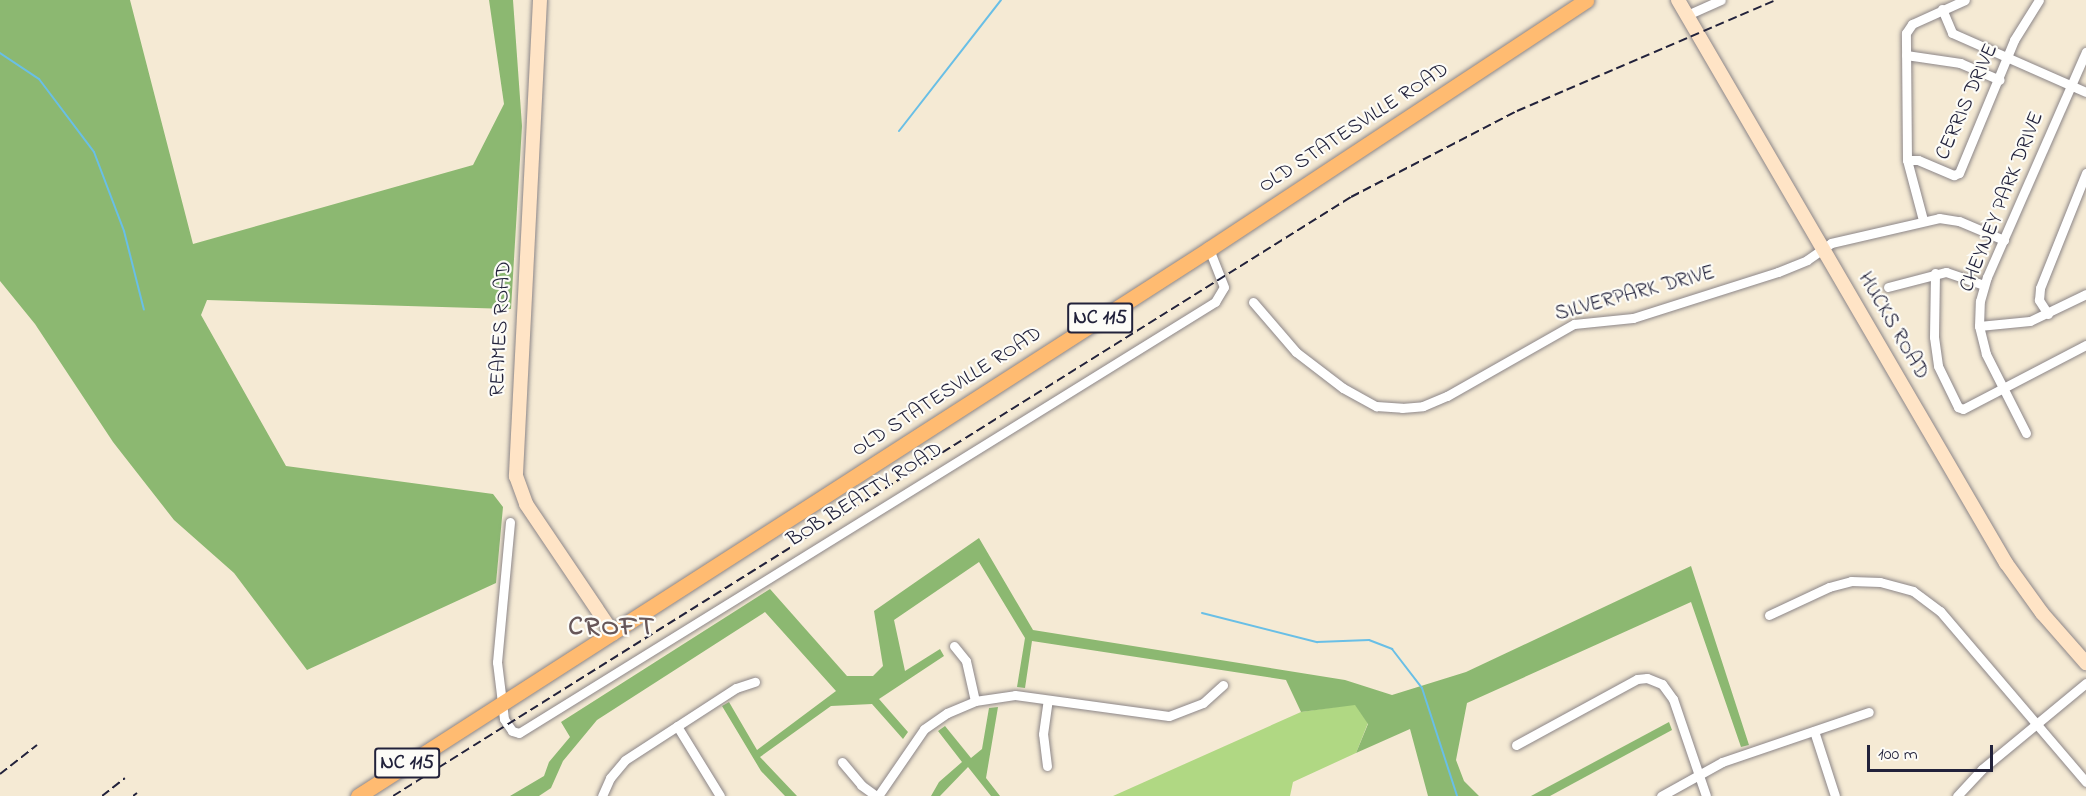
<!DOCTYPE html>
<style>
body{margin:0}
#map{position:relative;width:2086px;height:796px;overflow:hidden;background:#f5ead4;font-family:"Indie Flower",sans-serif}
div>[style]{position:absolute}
.green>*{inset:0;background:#b0d883}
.forest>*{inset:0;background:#8cb871}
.stream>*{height:2px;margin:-1px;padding:0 1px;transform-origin:1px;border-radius:1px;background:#69bfe6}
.roads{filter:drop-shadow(0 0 2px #8c8688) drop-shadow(0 0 2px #8c8688)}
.minor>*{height:9px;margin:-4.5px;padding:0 4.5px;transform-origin:4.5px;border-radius:4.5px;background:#fff}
.secondary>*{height:14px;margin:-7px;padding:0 7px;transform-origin:7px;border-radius:7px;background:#ffe4c6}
.primary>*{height:15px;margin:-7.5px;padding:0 7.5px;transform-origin:7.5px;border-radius:7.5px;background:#ffbb71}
.rail>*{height:2px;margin-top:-1px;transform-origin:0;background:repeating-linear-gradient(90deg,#22223b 0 9px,transparent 0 13.5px)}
span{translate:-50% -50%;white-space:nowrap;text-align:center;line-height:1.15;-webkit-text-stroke:4.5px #fdfcf7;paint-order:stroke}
.shield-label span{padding:2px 4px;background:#fdfcf7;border:2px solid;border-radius:4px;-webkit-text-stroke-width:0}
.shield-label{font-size:20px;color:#22223b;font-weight:700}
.street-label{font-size:21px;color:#22223b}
.district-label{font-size:27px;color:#675759;font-weight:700;letter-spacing:1.5px}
.scale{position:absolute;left:1867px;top:745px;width:126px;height:27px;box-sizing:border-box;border:3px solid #22223b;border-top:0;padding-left:8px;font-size:18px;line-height:21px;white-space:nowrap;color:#22223b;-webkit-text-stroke:4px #fdfcf7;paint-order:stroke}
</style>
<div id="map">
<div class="green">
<i style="clip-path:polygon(1355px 704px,1368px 723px,1356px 753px,1293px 782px,1290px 796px,1113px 796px,1301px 712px)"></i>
</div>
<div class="forest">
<i style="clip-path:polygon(0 0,130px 0,193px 244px,473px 165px,504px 104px,489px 0,513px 0,522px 126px,511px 309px,207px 300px,201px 315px,286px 466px,493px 494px,503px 507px,496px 583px,307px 670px,234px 573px,174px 520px,113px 442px,35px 324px,0 281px)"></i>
<i style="clip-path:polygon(979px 538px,1033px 630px,1345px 680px,1392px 695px,1466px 672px,1691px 566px,1749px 745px,1741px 747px,1691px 602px,1467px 703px,1456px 760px,1464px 781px,1479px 796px,1428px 796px,1410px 729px,1356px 753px,1368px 724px,1355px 705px,1301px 712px,1286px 680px,1032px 641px,1025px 688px,1017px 687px,1025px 638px,979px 562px,894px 620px,905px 671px,940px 649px,944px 656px,879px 699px,908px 732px,903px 739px,872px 704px,831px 706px,760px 757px,797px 796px,785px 796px,761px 771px,722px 706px,729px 702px,757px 750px,836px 691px,765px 612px,597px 720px,563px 761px,551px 788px,539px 796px,510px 796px,544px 776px,549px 762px,570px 737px,561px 722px,770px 589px,847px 676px,873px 676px,883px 666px,874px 611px)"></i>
<i style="clip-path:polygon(998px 707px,986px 778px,1000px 796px,991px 796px,968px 767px,940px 796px,931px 796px,939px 782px,962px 762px,938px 731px,945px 726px,971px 758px,982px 749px,989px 708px)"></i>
<i style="clip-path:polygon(1669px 722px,1672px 730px,1550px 796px,1531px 796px)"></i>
</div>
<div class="stream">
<i style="left:0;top:53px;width:47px;rotate:33.7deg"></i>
<i style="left:39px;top:79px;width:91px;rotate:53deg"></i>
<i style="left:94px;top:152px;width:85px;rotate:69.2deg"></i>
<i style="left:124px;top:231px;width:81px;rotate:75.8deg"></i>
<i style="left:899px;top:131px;width:166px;rotate:-52.1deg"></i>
<i style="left:1202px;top:613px;width:119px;rotate:14.2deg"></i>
<i style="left:1317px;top:642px;width:52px;rotate:-2.2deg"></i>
<i style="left:1369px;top:640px;width:25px;rotate:21deg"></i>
<i style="left:1392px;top:649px;width:49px;rotate:52.4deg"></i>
<i style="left:1422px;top:688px;width:114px;rotate:72deg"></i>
</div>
<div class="roads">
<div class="minor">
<i style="left:1942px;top:9px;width:26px;rotate:67deg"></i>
<i style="left:1952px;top:33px;width:146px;rotate:23.8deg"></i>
<i style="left:1687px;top:15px;width:37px;rotate:-24deg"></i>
<i style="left:1906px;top:55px;width:55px;rotate:8.4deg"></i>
<i style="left:1960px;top:63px;width:43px;rotate:23deg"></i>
<i style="left:1907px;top:160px;width:11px"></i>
<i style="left:1918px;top:160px;width:39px;rotate:23deg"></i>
<i style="left:1954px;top:175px;width:5px;rotate:-22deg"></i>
<i style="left:1959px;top:173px;width:144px;rotate:-67.5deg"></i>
<i style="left:2014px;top:40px;width:47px;rotate:-58deg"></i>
<i style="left:1923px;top:220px;width:62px;rotate:-104.9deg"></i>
<i style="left:1907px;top:160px;width:127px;rotate:-90.5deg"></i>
<i style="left:1906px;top:33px;width:11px;rotate:-56deg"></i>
<i style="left:1912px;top:24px;width:58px;rotate:-24.4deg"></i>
<i style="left:1935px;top:273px;width:64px;rotate:90.9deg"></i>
<i style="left:1934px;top:337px;width:29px;rotate:82deg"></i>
<i style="left:1938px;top:366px;width:46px;rotate:64deg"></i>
<i style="left:1958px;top:407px;width:5px;rotate:22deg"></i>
<i style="left:1963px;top:409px;width:139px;rotate:-27.5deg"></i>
<i style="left:1888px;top:287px;width:60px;rotate:-14.5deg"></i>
<i style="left:1946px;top:272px;width:40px;rotate:18.9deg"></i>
<i style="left:1253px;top:302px;width:66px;rotate:49.3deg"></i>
<i style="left:1296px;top:352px;width:59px;rotate:37.5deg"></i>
<i style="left:1343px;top:388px;width:38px;rotate:29deg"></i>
<i style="left:1376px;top:406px;width:26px;rotate:4deg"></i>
<i style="left:1402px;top:408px;width:21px;rotate:-5deg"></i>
<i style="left:1423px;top:406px;width:26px;rotate:-23deg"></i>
<i style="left:1447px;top:396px;width:146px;rotate:-29.6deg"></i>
<i style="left:1574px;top:324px;width:59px;rotate:-5.8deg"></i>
<i style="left:1633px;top:318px;width:152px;rotate:-17.6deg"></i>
<i style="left:1778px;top:272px;width:31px;rotate:-22deg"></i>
<i style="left:1807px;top:260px;width:29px;rotate:-35deg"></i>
<i style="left:1831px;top:243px;width:111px;rotate:-13deg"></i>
<i style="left:1939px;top:218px;width:20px;rotate:9deg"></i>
<i style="left:1959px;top:221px;width:49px;rotate:22.9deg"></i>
<i style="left:2048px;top:314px;width:17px;rotate:-123deg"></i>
<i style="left:2039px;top:300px;width:12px;rotate:-85deg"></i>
<i style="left:2040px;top:288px;width:124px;rotate:-68.2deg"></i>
<i style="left:1979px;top:326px;width:51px;rotate:-5.6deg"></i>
<i style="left:2030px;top:321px;width:62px;rotate:-25.7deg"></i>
<i style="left:2026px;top:433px;width:89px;rotate:-116.9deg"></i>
<i style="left:1986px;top:354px;width:29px;rotate:-104deg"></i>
<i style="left:1979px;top:326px;width:25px;rotate:-88deg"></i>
<i style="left:1980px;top:301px;width:25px;rotate:-74deg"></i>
<i style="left:1987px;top:277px;width:246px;rotate:-66.3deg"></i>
<i style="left:510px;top:522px;width:141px;rotate:95.3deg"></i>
<i style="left:497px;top:662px;width:57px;rotate:83deg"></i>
<i style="left:504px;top:719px;width:14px;rotate:56deg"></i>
<i style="left:512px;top:731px;width:7px;rotate:16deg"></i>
<i style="left:519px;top:733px;width:819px;rotate:-31.77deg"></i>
<i style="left:1215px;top:302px;width:17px;rotate:-59deg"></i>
<i style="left:1224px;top:287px;width:41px;rotate:-111.5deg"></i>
<i style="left:1769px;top:615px;width:66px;rotate:-25deg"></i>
<i style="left:1829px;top:587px;width:23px;rotate:-15deg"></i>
<i style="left:1851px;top:581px;width:29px;rotate:2deg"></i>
<i style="left:1880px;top:582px;width:34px;rotate:15deg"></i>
<i style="left:1913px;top:591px;width:34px;rotate:37deg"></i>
<i style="left:1940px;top:611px;width:225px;rotate:49.5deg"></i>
<i style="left:954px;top:646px;width:19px;rotate:51deg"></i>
<i style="left:966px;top:661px;width:41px;rotate:77.3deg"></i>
<i style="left:677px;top:726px;width:82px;rotate:58.4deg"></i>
<i style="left:1814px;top:731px;width:68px;rotate:72.1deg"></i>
<i style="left:1516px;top:745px;width:138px;rotate:-28.6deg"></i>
<i style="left:1637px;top:679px;width:10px;rotate:-6deg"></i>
<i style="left:1647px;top:678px;width:16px;rotate:22deg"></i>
<i style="left:1662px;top:684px;width:19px;rotate:54deg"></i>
<i style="left:1673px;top:699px;width:102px;rotate:71.2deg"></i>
<i style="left:842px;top:762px;width:30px;rotate:50deg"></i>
<i style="left:861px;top:785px;width:19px;rotate:36deg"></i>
<i style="left:1047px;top:766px;width:32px;rotate:-97deg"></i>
<i style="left:1043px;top:734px;width:34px;rotate:-82deg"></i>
<i style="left:602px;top:796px;width:20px;rotate:-66deg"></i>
<i style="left:610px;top:778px;width:23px;rotate:-50deg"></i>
<i style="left:625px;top:760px;width:132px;rotate:-33deg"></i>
<i style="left:736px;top:688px;width:20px;rotate:-18deg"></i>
<i style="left:878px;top:796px;width:81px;rotate:-55.5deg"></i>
<i style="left:924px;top:729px;width:28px;rotate:-35deg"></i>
<i style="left:947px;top:713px;width:30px;rotate:-23deg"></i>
<i style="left:975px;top:701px;width:40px;rotate:-8.5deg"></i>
<i style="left:1015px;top:695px;width:155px;rotate:7.8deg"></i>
<i style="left:1169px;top:716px;width:36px;rotate:-21deg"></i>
<i style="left:1203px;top:703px;width:27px;rotate:-42deg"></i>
<i style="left:1661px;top:796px;width:70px;rotate:-29.1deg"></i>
<i style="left:1722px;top:762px;width:155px;rotate:-18.8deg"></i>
<i style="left:1957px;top:796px;width:37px;rotate:-47deg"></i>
<i style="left:1982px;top:769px;width:135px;rotate:-39.6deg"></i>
</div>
<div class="secondary">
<i style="left:540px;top:0;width:477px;rotate:92.9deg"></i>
<i style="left:516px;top:476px;width:30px;rotate:70deg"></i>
<i style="left:526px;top:504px;width:156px;rotate:56deg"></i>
<i style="left:1678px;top:0;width:652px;rotate:59.78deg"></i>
<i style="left:2006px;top:563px;width:62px;rotate:54.2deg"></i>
<i style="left:2042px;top:613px;width:67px;rotate:48.7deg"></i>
</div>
<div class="primary">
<i style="left:358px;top:796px;width:1012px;rotate:-32.73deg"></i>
<i style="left:1209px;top:249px;width:452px;rotate:-33.4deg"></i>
</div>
</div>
<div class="rail">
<i style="left:0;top:774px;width:47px;rotate:-38.1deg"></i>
<i style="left:102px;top:796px;width:29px;rotate:-38deg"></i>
<i style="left:133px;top:796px;width:5px;rotate:-37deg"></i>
<i style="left:393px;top:796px;width:1130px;rotate:-32.02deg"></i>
<i style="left:1351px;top:197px;width:187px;rotate:-27.4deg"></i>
<i style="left:1517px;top:111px;width:282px;rotate:-23.2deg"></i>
</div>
<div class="shield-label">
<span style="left:1100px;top:318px">NC 115</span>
<span style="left:407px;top:763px">NC 115</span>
</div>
<div class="street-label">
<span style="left:1967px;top:102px;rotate:-66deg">CERRIS DRIVE</span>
<span style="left:1354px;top:128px;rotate:-33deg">OLD STATESVILLE ROAD</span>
<span style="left:2002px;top:202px;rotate:-68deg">CHEYNEY PARK DRIVE</span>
<span style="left:1635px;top:294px;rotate:-15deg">SILVERPARK DRIVE</span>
<span style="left:1893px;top:326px;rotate:60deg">HUCKS ROAD</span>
<span style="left:501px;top:329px;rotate:-87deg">REAMES ROAD</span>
<span style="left:947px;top:392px;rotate:-33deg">OLD STATESVILLE ROAD</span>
<span style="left:865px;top:495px;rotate:-32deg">BOB BEATTY ROAD</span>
</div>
<div class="district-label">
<span style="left:612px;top:628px">CROFT</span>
</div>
<div class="scale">100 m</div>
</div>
